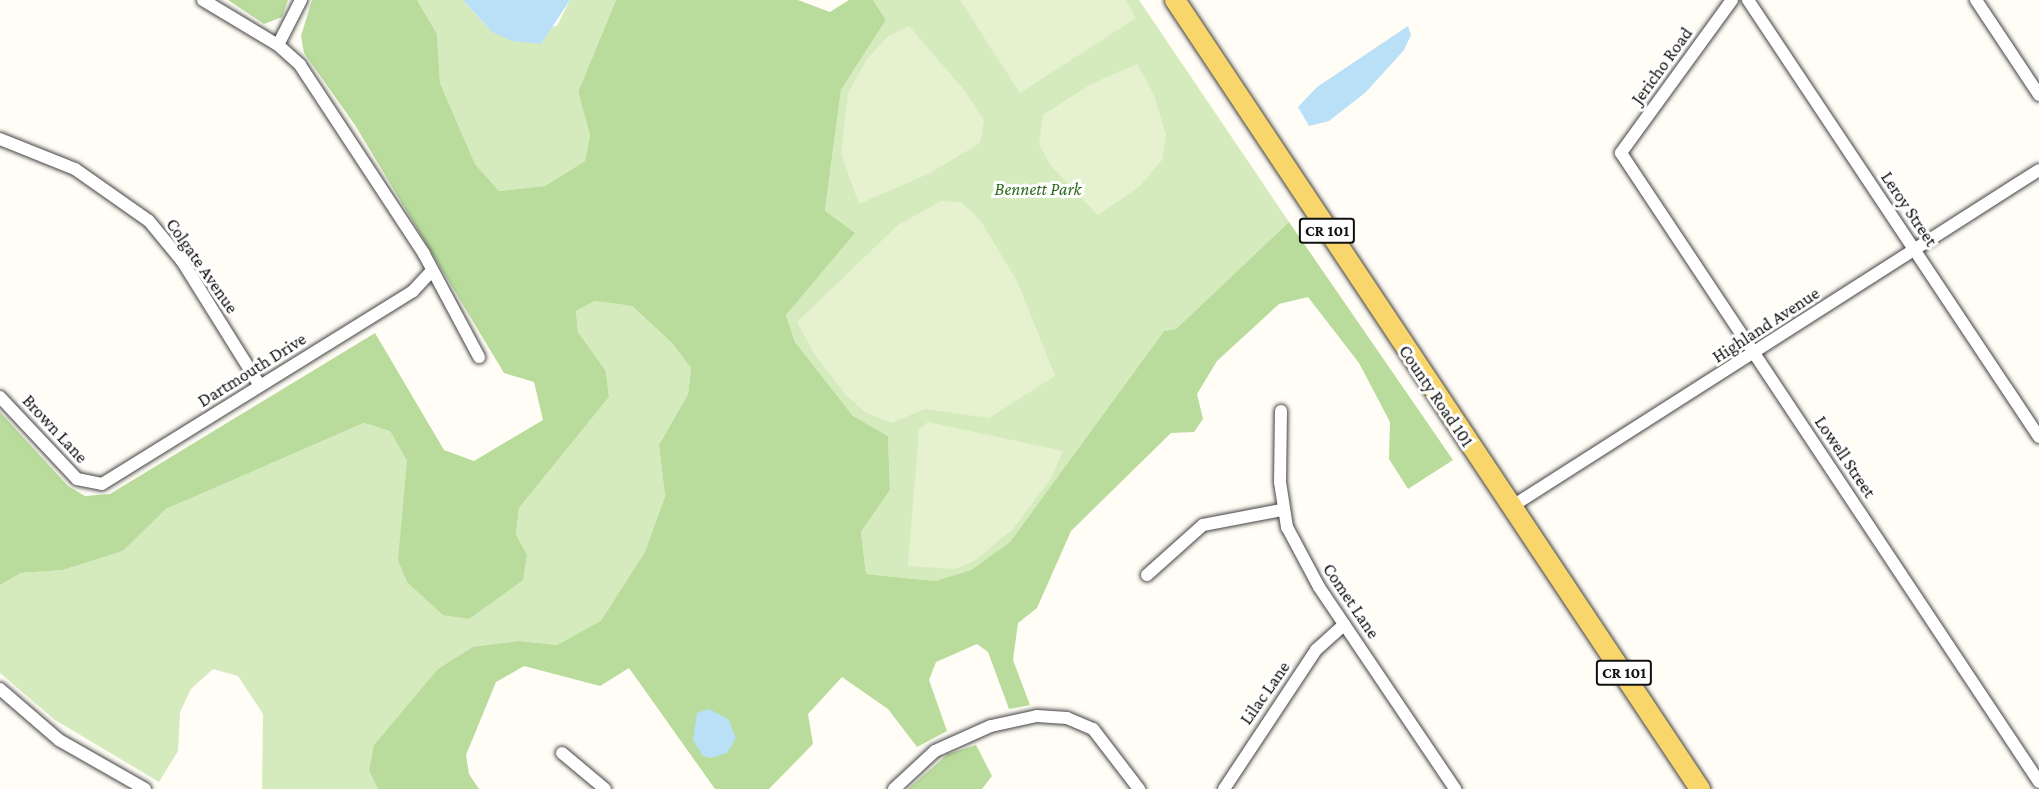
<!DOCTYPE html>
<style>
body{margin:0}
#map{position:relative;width:2039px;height:789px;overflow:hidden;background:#fffdf5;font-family:"Crimson Pro",serif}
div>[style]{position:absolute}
.green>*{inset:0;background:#d5ebbd}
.forest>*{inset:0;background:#b9dc9c}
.pitch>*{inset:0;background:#e6f2cf}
.water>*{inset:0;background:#b9e0f7}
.roads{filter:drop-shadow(0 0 2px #444) drop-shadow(0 0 2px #444)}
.minor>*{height:12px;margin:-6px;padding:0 6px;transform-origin:6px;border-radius:6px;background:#fff}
.primary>*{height:20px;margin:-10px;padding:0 10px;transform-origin:10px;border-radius:10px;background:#f9d66b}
span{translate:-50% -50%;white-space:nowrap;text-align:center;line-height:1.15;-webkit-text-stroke:6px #fff;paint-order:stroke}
.shield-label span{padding:2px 4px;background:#fff;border:2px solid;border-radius:4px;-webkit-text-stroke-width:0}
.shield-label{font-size:16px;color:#111;font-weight:700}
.street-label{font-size:18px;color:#111}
.park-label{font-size:18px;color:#2f6b1f;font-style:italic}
</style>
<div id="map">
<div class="green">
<i style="clip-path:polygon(417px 0,463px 0,492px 32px,557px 26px,570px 0,616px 0,578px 92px,590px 135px,585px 161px,545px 186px,499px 191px,475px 164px,440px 83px,437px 34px)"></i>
<i style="clip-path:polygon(873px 0,1139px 0,1289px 222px,1176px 329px,1164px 331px,1010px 542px,971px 570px,935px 581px,866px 574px,861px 532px,890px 490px,888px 436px,853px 416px,795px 342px,786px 315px,854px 233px,825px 212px,841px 90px,886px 20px)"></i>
<i style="clip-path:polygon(595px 301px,632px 306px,673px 344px,691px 368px,688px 394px,659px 445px,665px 496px,645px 552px,602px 621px,557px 645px,520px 641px,369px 771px,378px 789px,262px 789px,263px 714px,238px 676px,213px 669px,191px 689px,180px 712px,178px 751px,159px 782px,55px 720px,0 673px,0 585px,21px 573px,63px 570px,123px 551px,166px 509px,364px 423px,390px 431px,407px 461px,408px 483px,527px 555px,516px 534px,519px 508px,609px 397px,606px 371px,578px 332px,576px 311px)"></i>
</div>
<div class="forest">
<i style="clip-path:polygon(228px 0,288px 0,282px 17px,264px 24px)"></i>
<i style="clip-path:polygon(312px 0,417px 0,437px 34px,440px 83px,475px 164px,499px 191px,545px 186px,585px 161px,590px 135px,578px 92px,616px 0,798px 0,830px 12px,849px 0,873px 0,886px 20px,841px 90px,825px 211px,855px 233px,786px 315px,795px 342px,853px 416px,888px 436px,890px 490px,861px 532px,866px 574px,935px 581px,971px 570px,1010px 542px,1164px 331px,1176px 329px,1289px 222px,1453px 460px,1408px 489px,1389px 459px,1390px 422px,1359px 363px,1308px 297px,1279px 304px,1217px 361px,1197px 394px,1203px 419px,1194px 432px,1171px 433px,1071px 531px,1037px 608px,1018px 623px,1013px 660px,1030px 705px,1009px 709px,988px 652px,977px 644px,936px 662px,929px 680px,947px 731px,917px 747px,888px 709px,842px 677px,808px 714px,813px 744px,769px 789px,715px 789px,629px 668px,600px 686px,524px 666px,496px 682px,466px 755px,469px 774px,479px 789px,378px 789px,369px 771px,374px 745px,438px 669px,473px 647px,520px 641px,557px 645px,601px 621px,645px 552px,665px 496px,659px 445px,688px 394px,691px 368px,673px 344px,632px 306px,595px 301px,576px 311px,578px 332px,606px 371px,609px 397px,519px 508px,516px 534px,527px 555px,523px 580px,469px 619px,443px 615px,407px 582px,398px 560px,407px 461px,390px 431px,364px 423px,166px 509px,123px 551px,63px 570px,21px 573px,0 585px,0 412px,68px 486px,85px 496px,110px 494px,375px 333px,444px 450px,474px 461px,543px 420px,534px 382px,504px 373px,355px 125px,304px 53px,301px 36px)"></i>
<i style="clip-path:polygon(976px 745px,992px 776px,982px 789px,908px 789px,948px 754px)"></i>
</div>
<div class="pitch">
<i style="clip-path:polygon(960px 0,1126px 0,1136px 18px,1020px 93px)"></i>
<i style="clip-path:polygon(909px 26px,965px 91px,984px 121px,980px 143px,930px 173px,859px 204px,841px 153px,848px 93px,867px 59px,887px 37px)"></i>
<i style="clip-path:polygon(1137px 64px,1154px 95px,1166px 135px,1162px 160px,1140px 186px,1098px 215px,1051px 166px,1039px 144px,1043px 115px,1091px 84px)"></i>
<i style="clip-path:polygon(941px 201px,961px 202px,980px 220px,1017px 281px,1055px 376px,989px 418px,925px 409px,891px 423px,865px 412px,846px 395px,815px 355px,797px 322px,898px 225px)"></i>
<i style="clip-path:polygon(928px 422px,1063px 451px,1050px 480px,1013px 529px,976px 560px,955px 569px,908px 566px,919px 429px)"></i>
</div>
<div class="water">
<i style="clip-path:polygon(463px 0,570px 0,541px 44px,512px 41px,492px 32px)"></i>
<i style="clip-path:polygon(1408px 26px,1411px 35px,1404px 50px,1366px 92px,1329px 121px,1309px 126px,1298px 107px,1317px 87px)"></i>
<i style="clip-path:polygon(709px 709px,728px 719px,736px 738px,727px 753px,711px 758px,703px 756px,693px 740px,697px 713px)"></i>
</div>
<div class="roads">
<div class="minor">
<i style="left:203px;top:0;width:87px;rotate:31deg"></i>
<i style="left:278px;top:45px;width:30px;rotate:42deg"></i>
<i style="left:300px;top:65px;width:226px;rotate:56.7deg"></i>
<i style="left:424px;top:254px;width:117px;rotate:61.9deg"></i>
<i style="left:1732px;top:0;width:189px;rotate:126deg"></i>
<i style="left:1621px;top:153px;width:755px;rotate:56.39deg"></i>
<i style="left:1748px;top:0;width:525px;rotate:56.34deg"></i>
<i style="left:1976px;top:0;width:114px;rotate:56.4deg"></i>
<i style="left:278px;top:45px;width:51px;rotate:-62.9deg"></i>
<i style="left:0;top:139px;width:81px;rotate:21.8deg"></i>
<i style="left:75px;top:169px;width:90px;rotate:35.1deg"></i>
<i style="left:149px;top:221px;width:52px;rotate:50.5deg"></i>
<i style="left:182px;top:261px;width:147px;rotate:58deg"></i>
<i style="left:0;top:397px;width:112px;rotate:46.8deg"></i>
<i style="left:77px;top:479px;width:25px;rotate:11deg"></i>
<i style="left:102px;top:484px;width:366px;rotate:-31.8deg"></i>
<i style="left:413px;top:291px;width:26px;rotate:-47deg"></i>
<i style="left:1281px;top:411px;width:71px;rotate:90.8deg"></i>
<i style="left:1280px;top:482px;width:46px;rotate:81.2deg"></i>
<i style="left:1287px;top:527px;width:68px;rotate:61.9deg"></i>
<i style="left:1319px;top:587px;width:244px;rotate:56deg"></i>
<i style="left:1511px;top:507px;width:626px;rotate:-32.55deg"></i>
<i style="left:1147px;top:575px;width:75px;rotate:-41.8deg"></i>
<i style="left:1203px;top:525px;width:80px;rotate:-10.8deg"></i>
<i style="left:0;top:689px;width:78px;rotate:40.8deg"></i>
<i style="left:59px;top:740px;width:99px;rotate:29.7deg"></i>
<i style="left:562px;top:753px;width:56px;rotate:39.9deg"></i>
<i style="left:894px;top:789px;width:56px;rotate:-42.8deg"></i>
<i style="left:935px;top:751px;width:61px;rotate:-24.1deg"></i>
<i style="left:991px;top:726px;width:47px;rotate:-12.3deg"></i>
<i style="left:1037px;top:716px;width:30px;rotate:4deg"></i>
<i style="left:1067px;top:718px;width:28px;rotate:23deg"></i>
<i style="left:1093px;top:729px;width:76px;rotate:52.5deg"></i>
<i style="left:1224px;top:789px;width:167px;rotate:-56.5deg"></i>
<i style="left:1316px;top:650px;width:38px;rotate:-42deg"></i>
</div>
<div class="primary">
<i style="left:1175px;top:0;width:948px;rotate:56.36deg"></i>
</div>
</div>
<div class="shield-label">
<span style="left:1327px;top:231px">CR 101</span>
<span style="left:1624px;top:673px">CR 101</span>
</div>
<div class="street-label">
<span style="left:1662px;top:66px;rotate:-54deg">Jericho Road</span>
<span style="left:1909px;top:209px;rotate:56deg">Leroy Street</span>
<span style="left:202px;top:266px;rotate:55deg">Colgate Avenue</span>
<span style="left:1766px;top:325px;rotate:-33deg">Highland Avenue</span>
<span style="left:252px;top:370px;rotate:-32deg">Dartmouth Drive</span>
<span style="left:1436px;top:396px;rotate:56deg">County Road 101</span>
<span style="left:55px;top:429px;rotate:47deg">Brown Lane</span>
<span style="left:1845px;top:457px;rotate:56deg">Lowell Street</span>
<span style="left:1351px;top:601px;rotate:56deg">Comet Lane</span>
<span style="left:1265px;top:693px;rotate:-55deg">Lilac Lane</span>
</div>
<div class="park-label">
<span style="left:1038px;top:189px">Bennett Park</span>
</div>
</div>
